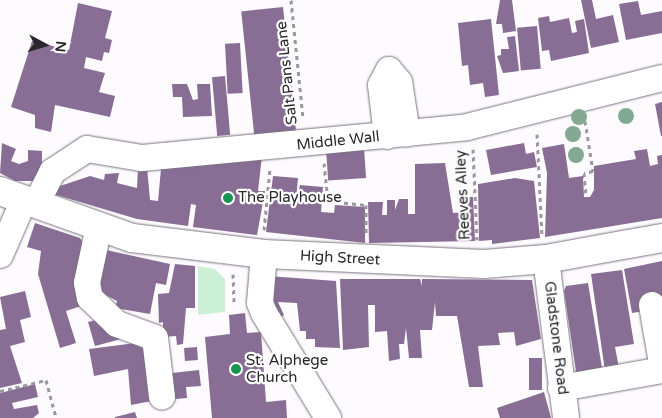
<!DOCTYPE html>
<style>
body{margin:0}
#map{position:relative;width:662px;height:418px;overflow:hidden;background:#fdfbfe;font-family:"Varela Round",sans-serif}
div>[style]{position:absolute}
.green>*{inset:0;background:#ccf0d6}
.building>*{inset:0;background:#886e95;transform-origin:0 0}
.path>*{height:3px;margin-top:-1.5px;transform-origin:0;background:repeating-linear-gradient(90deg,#9b989d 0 4px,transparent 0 8px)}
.roads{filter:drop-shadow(0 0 1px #7b7180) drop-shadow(0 0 1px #7b7180)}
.minor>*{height:26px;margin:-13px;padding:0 13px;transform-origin:13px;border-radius:13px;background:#fff}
.major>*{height:28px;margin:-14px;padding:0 14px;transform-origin:14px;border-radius:14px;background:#fff}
.trees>*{width:16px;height:16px;margin:-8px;border-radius:50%;background:#84a993}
.dots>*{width:14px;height:14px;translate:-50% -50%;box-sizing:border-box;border:2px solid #fff;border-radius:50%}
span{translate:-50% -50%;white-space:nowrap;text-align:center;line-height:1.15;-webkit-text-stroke:4.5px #fff;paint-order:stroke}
.street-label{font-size:15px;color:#2a262c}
.poi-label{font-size:15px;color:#2a262c}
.left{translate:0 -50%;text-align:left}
.north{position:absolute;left:20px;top:20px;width:50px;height:50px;-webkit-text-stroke:4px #fff;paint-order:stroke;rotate:96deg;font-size:14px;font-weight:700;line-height:20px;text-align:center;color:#2a262c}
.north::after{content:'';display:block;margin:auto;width:18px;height:22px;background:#2a262c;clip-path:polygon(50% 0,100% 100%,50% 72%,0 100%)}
</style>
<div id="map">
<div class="green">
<i style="clip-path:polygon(198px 266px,215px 269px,225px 279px,225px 312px,198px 315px)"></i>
</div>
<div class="building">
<i style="clip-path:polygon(500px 0,512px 0,516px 31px,503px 33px,502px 24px,496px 24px)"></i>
<i style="clip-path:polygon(581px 0,592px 0,596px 19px,613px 15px,619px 42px,591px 48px)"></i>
<i style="clip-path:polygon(638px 1px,641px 15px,662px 11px,662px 33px,626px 40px,619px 4px)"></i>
<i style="clip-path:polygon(78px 3px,112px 11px,105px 38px,112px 40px,109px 53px,104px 52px,102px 61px,86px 57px,84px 68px,105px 73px,99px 92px,115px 96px,110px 117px,55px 105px,51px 132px,35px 128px,35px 115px,11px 107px,32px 41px,69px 50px)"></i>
<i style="left:283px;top:7px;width:132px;height:42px;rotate:84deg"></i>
<i style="clip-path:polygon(549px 16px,550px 22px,569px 18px,572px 33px,577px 32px,575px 21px,584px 19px,589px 53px,551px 61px,549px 50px,542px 51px,538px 18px)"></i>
<i style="clip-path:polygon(491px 19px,499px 95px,485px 97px,483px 83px,470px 85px,468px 65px,462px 66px,458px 23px)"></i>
<i style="left:537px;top:26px;width:43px;height:20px;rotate:85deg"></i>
<i style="clip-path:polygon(515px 36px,519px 71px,503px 73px,497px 56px,501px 55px,501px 49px,509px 49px,507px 37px)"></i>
<i style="left:240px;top:43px;width:50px;height:15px;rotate:87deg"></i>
<i style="left:225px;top:76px;width:59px;height:13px;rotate:85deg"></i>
<i style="clip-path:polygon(172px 84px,187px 84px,193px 100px,198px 99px,197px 84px,210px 84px,212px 116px,183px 117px,182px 97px,173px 97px)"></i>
<i style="clip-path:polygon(662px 102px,662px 136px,661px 136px,655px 104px)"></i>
<i style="clip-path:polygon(2px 143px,16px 149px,11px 161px,19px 164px,28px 161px,28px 150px,42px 151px,42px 181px,15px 181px,0 173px)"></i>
<i style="clip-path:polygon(524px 143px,526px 154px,534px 152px,537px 167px,491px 175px,486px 150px)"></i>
<i style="clip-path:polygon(564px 144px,569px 178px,583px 176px,584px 197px,590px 197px,594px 190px,594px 166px,636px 159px,634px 151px,647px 149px,650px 166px,658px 164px,657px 156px,662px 155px,662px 218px,545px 237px,547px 173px,542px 148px)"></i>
<i style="left:364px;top:148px;width:30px;height:38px;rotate:86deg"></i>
<i style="clip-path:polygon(262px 156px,258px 191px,265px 191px,257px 235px,193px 227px,196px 205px,191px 204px,188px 226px,137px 219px,53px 194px,57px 187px,90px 176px,104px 180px,105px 174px,119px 173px,117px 183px,137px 188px,138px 168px,147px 167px,150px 200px,158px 201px,161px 169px)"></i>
<i style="clip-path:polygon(445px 163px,453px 213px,467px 212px,466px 197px,473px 197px,475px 241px,369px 243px,368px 202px,383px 202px,382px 215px,387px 215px,387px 200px,395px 200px,395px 210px,399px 199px,408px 199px,408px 214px,415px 214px,415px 164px)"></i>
<i style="clip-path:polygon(273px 176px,298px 178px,296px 200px,300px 185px,323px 187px,321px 212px,334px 213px,335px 205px,365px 207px,365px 243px,266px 232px)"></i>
<i style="clip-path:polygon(515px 178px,534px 181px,540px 238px,492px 244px,492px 240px,479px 241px,478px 184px)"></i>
<i style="clip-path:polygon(35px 223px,80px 238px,84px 244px,81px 306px,66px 311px,76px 343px,60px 348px,38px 274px,41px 251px,27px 247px)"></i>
<i style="clip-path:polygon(97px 248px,170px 264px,166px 285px,156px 283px,150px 314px,115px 308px,117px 301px,94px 289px)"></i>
<i style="clip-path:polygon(662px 261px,662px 325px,650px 310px,632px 313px,624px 269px)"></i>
<i style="clip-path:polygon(175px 264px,195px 266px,195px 308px,186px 308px,183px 344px,177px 345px,176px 336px,163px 337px,163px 322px,159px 323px,158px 294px,169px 293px)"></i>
<i style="clip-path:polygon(622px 270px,634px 344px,615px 347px,619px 368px,605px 371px,591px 274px)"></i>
<i style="clip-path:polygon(268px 276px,336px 281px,340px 348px,315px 347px,315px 339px,306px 339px,306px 331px,300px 331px,297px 303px,278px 302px,284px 315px,277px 319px)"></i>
<i style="clip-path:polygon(340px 279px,420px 279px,422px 286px,422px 279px,532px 280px,541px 339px,516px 346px,514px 332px,498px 333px,500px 345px,478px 346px,483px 387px,469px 387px,457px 316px,436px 316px,435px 302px,432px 330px,420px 330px,422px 358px,409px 358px,406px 328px,404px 344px,399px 344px,400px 359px,389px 361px,387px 331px,375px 332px,375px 305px,368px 305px,369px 347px,343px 350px)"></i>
<i style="clip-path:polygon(588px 283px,603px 374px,577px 378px,564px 291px,566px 286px)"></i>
<i style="clip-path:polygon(25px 291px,31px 317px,20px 320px,25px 342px,10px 346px,22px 383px,0 388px,0 330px,6px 329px,0 297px)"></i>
<i style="clip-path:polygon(245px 313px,247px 333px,261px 332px,266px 402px,286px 400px,287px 418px,212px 418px,205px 337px,230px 334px,229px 315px)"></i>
<i style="clip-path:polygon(100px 319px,121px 339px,95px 346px,88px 322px)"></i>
<i style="clip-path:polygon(151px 341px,157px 400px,131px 405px,128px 369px,94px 376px,89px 349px)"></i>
<i style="left:197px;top:347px;width:13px;height:13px;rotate:86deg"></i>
<i style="left:529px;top:358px;width:13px;height:32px"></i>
<i style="clip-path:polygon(199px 370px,201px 386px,186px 387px,187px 398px,166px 400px,163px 374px)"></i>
<i style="clip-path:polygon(35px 384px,38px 397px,12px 403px,14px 409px,37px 405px,39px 413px,33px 418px,0 418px,0 393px)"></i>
<i style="clip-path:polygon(544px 392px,551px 418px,500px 418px,497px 408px)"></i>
<i style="clip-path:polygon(135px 412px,137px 418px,115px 418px,115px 417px)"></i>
</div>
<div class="path">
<i style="left:291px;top:0;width:120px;rotate:84.2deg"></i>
<i style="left:585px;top:121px;width:51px;rotate:80.9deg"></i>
<i style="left:593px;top:171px;width:9px;rotate:167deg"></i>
<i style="left:584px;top:173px;width:24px;rotate:85deg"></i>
<i style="left:537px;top:134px;width:101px;rotate:87.2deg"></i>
<i style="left:473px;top:149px;width:91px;rotate:87.5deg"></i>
<i style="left:324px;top:163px;width:38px;rotate:84deg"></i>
<i style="left:328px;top:201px;width:38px;rotate:6deg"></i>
<i style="left:366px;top:205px;width:30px;rotate:90deg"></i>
<i style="left:264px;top:230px;width:61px;rotate:-84.4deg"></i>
<i style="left:233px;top:274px;width:28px;rotate:88deg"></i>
<i style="left:0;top:391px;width:47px;rotate:-13.4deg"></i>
<i style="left:46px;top:380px;width:39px;rotate:75deg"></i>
</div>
<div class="roads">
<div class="minor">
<i style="left:387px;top:136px;width:51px;rotate:-96.7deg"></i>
<i style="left:381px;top:85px;width:17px;rotate:-62deg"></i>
<i style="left:389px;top:70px;width:16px;rotate:50deg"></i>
<i style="left:399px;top:82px;width:52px;rotate:81.1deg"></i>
<i style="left:36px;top:204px;width:36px;rotate:-63deg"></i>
<i style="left:52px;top:172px;width:42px;rotate:-33.3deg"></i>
<i style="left:87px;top:149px;width:56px;rotate:9.3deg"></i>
<i style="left:142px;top:158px;width:326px;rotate:-5.4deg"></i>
<i style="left:467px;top:127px;width:201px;rotate:-14.1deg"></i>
<i style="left:99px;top:226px;width:58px;rotate:101.9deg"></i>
<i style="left:87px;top:283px;width:15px;rotate:79deg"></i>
<i style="left:90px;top:298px;width:37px;rotate:44deg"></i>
<i style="left:117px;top:324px;width:40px;rotate:20.2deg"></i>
<i style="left:155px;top:338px;width:59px;rotate:83.2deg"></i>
<i style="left:264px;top:254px;width:49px;rotate:94.7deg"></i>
<i style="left:260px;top:303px;width:11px;rotate:68deg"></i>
<i style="left:264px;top:313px;width:123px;rotate:58.6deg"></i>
<i style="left:0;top:255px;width:60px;rotate:-66.4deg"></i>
<i style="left:546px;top:259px;width:160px;rotate:82.8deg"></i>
<i style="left:652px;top:305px;width:59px;rotate:80.2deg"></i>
<i style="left:561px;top:388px;width:103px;rotate:-10.1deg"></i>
</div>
<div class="major">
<i style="left:0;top:191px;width:140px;rotate:19.6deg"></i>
<i style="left:132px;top:238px;width:133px;rotate:6.9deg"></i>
<i style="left:264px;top:254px;width:220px;rotate:2.6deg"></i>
<i style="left:484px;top:264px;width:62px;rotate:-4.6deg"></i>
<i style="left:546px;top:259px;width:118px;rotate:-10.3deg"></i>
</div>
</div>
<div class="trees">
<i style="left:626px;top:116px"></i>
<i style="left:579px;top:117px"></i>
<i style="left:573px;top:134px"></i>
<i style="left:576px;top:155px"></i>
</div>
<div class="dots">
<i style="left:228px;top:198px;background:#159452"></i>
<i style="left:236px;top:369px;background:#159452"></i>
</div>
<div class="street-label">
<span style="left:287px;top:73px;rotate:-96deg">Salt Pans Lane</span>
<span style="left:338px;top:141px;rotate:-6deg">Middle Wall</span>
<span style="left:463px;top:195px;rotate:-93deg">Reeves Alley</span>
<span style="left:340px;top:258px;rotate:3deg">High Street</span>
<span style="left:556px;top:338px;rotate:83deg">Gladstone Road</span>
</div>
<div class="poi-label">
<span class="left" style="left:238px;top:198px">The Playhouse</span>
<span class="left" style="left:246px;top:369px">St. Alphege<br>Church</span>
</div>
<div class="north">N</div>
</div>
